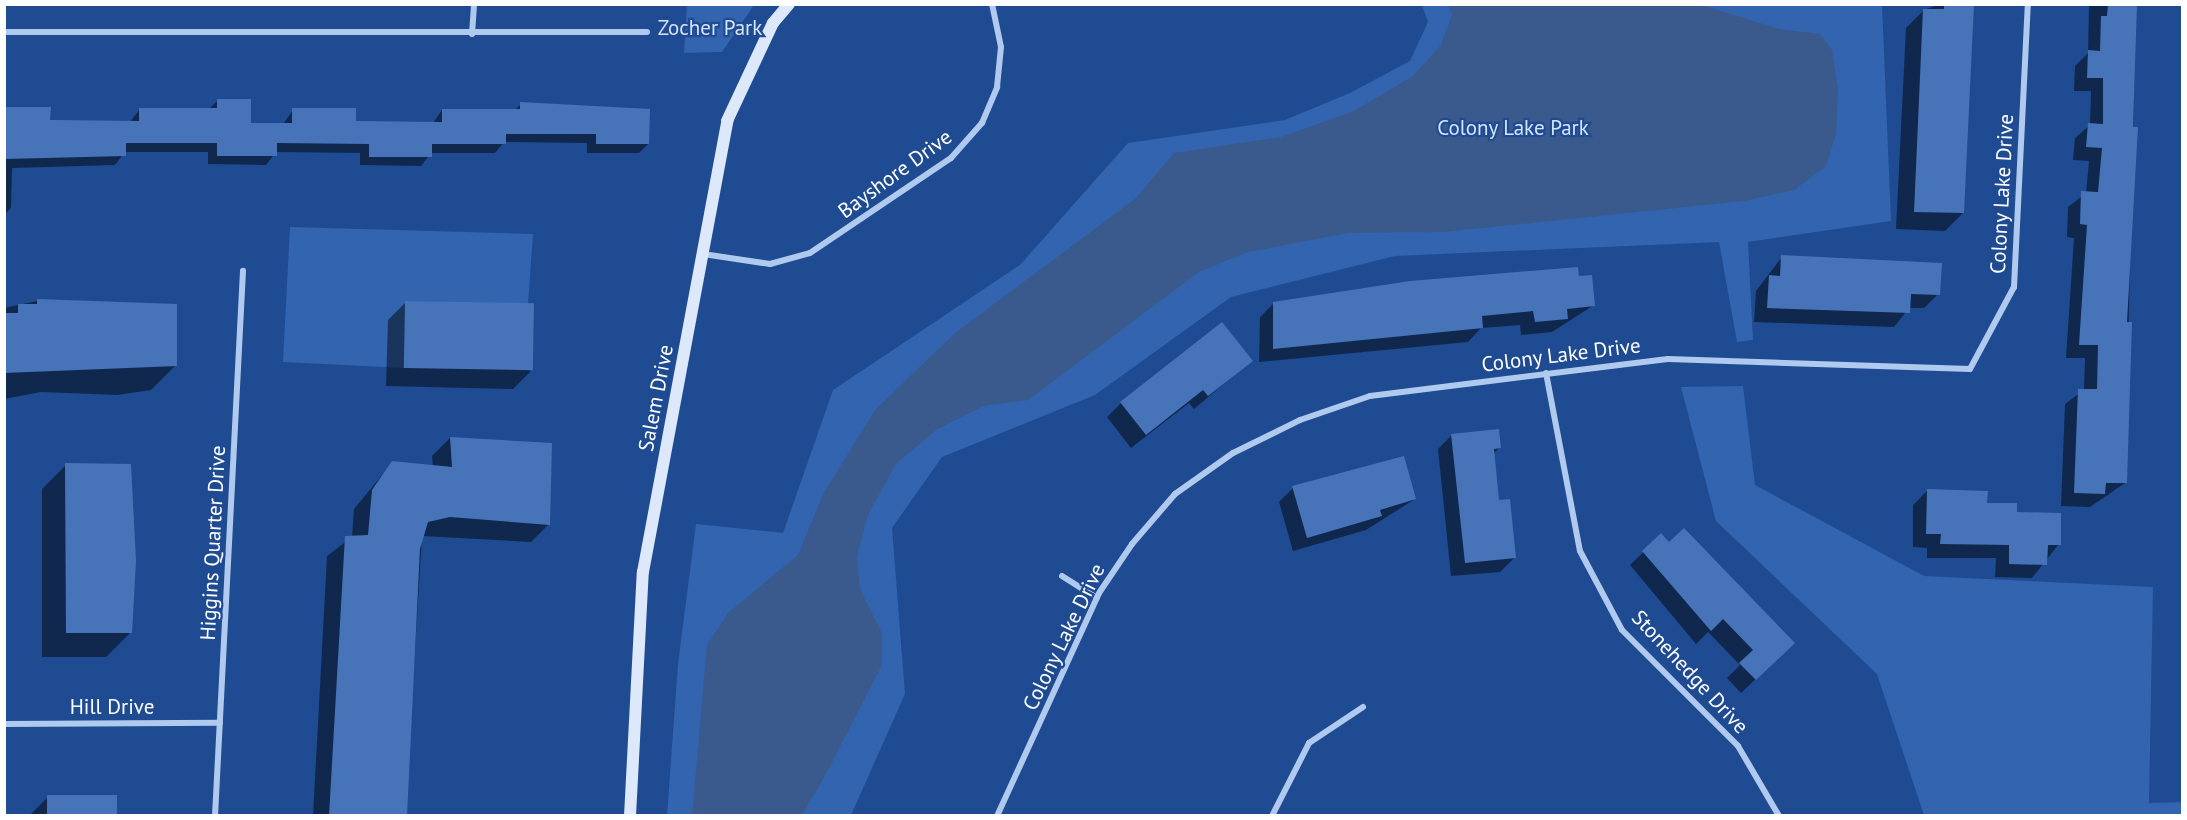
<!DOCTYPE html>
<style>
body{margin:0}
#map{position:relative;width:2187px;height:820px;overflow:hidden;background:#1f4b92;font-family:"PT Sans",sans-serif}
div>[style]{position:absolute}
.green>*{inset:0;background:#3264af}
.water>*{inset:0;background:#3a5a8e}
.shadow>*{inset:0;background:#0007}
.building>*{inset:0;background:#4774b9;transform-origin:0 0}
.street>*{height:6px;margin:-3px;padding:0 3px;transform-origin:3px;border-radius:3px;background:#b0c9ee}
.secondary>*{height:12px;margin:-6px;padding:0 6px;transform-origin:6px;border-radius:6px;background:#dde8fa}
span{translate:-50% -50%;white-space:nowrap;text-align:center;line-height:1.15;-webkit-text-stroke:4.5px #1f4b92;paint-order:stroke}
.park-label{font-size:21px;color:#d6e4fa}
.street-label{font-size:21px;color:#fff}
.frame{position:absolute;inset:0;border:6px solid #fff;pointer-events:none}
</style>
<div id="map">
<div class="green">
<i style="clip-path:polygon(1737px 4px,1882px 5px,1891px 221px,1748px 242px,1753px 340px,1737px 342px,1719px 242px,1395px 256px,1231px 297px,1095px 395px,942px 457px,892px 528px,905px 694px,851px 815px,667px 816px,678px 664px,696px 524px,783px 533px,833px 390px,1020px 265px,1128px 143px,1285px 120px,1350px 93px,1410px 61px,1428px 22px,1422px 5px)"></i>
<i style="clip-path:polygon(687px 5px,687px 4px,754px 5px,722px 52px,684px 53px)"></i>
<i style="clip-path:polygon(290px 227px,533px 234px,528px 304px,405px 301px,404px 368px,283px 362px)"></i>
<i style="clip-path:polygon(1743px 386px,1755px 485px,1924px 576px,2153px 587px,2149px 803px,2182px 802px,2182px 815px,1924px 815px,1877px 674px,1716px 521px,1681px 387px)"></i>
</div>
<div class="water">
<i style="clip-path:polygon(1448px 5px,1702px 5px,1779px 29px,1820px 34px,1832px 50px,1838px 89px,1836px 134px,1826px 166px,1794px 190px,1744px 201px,1443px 232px,1348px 233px,1248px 252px,1199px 272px,1028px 400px,983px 406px,936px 430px,896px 464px,868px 515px,857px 557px,860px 589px,882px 633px,882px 665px,825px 776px,802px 815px,692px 815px,707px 645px,728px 613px,798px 555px,823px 494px,875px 410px,955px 333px,1135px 199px,1174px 153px,1281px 137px,1354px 111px,1413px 76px,1441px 45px,1452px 14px)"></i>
</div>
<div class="shadow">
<i style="clip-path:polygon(1940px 4px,1973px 4px,1963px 213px,1945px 231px,1896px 229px,1906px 28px,1924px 10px)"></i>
<i style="clip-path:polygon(2079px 4px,2136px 4px,2125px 483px,2090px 507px,2061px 506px,2065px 404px,2084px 390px,2085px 358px,2066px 358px,2074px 238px,2067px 237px,2068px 207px,2086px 193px,2089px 161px,2073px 160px,2075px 138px,2090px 125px,2091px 91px,2074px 91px,2075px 66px,2088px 53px,2089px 6px)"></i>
<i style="clip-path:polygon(218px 100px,249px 124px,283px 124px,293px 110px,354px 123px,433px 123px,442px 110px,514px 111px,521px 104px,648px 144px,639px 153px,587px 153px,587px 143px,504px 142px,495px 153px,431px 153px,421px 166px,360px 165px,360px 153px,276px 152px,266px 165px,208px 164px,208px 152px,125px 152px,115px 165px,12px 168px,11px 208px,4px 215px,4px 108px,49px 122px,130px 122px,140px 109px,208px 110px)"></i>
<i style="clip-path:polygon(1782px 257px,1938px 294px,1924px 308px,1909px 308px,1894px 327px,1754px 322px,1756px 291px)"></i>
<i style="clip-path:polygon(1578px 278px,1594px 305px,1552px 332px,1521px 335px,1520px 325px,1481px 328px,1468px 342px,1259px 362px,1260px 317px,1274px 303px)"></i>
<i style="clip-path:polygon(37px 301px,176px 365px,151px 390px,117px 395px,41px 392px,4px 399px,4px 308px)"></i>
<i style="clip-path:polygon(406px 302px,531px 371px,513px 389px,386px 386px,388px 320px)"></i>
<i style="clip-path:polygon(1251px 361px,1194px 409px,1189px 403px,1131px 448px,1107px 417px,1121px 403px)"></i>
<i style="clip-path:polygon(1452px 435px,1500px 447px,1493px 454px,1497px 502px,1514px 558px,1500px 572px,1451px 576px,1438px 449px)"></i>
<i style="clip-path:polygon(450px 438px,549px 524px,531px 542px,422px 536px,405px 816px,313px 816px,327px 556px,352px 537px,354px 509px,393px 462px,433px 467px,432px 456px)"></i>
<i style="clip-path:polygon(66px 465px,131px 632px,106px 657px,42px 657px,42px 489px)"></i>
<i style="clip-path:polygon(1293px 488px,1415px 499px,1366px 530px,1293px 551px,1279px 502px)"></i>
<i style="clip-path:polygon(1927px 491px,2015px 513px,2059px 544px,2032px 578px,1995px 577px,1996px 558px,1927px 558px,1927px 548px,1913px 547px,1913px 505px)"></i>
<i style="clip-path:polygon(1661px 535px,1779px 657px,1741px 693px,1727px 678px,1740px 665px,1708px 632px,1696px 644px,1630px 565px)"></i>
<i style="clip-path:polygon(48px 797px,116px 816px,29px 816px)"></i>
</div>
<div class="building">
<i style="clip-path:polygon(1944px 4px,1974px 4px,1964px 213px,1914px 212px,1923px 9px,1944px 9px)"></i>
<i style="clip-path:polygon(2108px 4px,2137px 4px,2133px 127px,2138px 127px,2127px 322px,2132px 322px,2127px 483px,2106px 483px,2105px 494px,2074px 493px,2078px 389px,2097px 389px,2098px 345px,2079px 345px,2087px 225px,2080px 224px,2081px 191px,2098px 192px,2102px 148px,2086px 147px,2088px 123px,2103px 124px,2103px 78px,2087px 78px,2088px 50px,2100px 51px,2101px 16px,2107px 16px)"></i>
<i style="clip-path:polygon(217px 99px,251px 99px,251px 123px,292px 123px,292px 108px,356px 108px,356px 121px,442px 122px,442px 109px,520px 109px,520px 102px,650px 109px,649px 144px,596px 144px,596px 134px,506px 134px,506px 144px,432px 144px,432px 157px,369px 157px,369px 144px,277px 143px,277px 156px,217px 156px,217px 143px,126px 143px,126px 156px,4px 159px,4px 107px,51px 107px,50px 120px,139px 121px,139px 108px,217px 108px)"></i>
<i style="clip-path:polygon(1781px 255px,1942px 263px,1940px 295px,1911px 294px,1910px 313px,1767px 308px,1769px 275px,1780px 276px)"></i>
<i style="clip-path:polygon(1578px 267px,1579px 276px,1592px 275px,1595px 306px,1567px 309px,1568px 319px,1535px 322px,1533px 311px,1482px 316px,1483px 328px,1273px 349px,1273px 302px,1410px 281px)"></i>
<i style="clip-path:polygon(37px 299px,177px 304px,177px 366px,4px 373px,4px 313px,18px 313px,18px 304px,37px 304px)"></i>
<i style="left:405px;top:301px;width:129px;height:67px;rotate:1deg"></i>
<i style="clip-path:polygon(1222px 322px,1253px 361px,1208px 396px,1203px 390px,1146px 435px,1120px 402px)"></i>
<i style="clip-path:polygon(1499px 429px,1501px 448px,1494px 449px,1499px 500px,1510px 499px,1516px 558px,1465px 563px,1451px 434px)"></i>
<i style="clip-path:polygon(450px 437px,552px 443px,550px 525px,450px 517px,428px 522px,420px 549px,407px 816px,329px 816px,345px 536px,368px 535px,372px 490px,392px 461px,452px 467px)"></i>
<i style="clip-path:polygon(1404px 456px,1416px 499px,1380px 510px,1382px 516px,1307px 538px,1292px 486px)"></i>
<i style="clip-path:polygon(65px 463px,131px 464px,136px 561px,132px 633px,66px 633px)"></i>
<i style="clip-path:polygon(1927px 489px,1988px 491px,1987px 503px,2017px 503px,2017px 512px,2061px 513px,2061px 545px,2048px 545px,2047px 565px,2009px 564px,2009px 545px,1940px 544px,1941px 534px,1926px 534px)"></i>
<i style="clip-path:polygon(1684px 528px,1795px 643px,1756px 680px,1739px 663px,1753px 650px,1723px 619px,1711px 631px,1642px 551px,1661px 533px,1669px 542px)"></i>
<i style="left:47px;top:795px;width:70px;height:21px"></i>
</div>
<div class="street">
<i style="left:4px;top:32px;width:643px"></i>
<i style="left:472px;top:34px;width:30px;rotate:-86deg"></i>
<i style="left:703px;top:254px;width:68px;rotate:8.5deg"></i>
<i style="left:770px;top:264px;width:41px;rotate:-15.4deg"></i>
<i style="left:810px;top:253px;width:170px;rotate:-34deg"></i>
<i style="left:951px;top:158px;width:47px;rotate:-48.5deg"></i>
<i style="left:982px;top:123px;width:39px;rotate:-67deg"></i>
<i style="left:997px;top:87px;width:40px;rotate:-84.3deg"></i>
<i style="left:1001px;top:47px;width:44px;rotate:-101.8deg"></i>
<i style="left:1546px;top:373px;width:181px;rotate:79.2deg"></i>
<i style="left:1580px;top:551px;width:89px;rotate:62deg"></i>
<i style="left:1622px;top:630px;width:164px;rotate:45deg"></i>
<i style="left:1738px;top:746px;width:81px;rotate:59.6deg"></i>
<i style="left:1062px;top:576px;width:41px;rotate:32.2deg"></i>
<i style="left:4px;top:724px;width:216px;rotate:-0.3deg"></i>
<i style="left:215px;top:816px;width:546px;rotate:-87.06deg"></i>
<i style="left:997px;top:816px;width:245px;rotate:-65.4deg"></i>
<i style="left:1099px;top:593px;width:59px;rotate:-56deg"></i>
<i style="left:1132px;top:544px;width:66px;rotate:-49.3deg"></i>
<i style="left:1175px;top:494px;width:71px;rotate:-35.3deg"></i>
<i style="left:1233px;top:453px;width:75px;rotate:-26.2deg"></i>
<i style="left:1300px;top:420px;width:74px;rotate:-18.9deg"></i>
<i style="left:1370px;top:396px;width:300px;rotate:-7.1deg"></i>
<i style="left:1668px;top:359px;width:302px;rotate:1.9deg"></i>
<i style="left:1970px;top:369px;width:93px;rotate:-61.8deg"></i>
<i style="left:2014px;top:287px;width:283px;rotate:-87.2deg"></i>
<i style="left:1272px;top:816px;width:82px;rotate:-63.1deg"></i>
<i style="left:1309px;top:743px;width:65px;rotate:-33.7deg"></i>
</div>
<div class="secondary">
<i style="left:630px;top:816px;width:244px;rotate:-87deg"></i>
<i style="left:643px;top:572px;width:459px;rotate:-79.4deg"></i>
<i style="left:727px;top:121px;width:108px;rotate:-64.9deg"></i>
<i style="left:773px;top:23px;width:25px;rotate:-50deg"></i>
</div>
<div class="park-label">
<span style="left:710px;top:28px">Zocher Park</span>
<span style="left:1513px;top:128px">Colony Lake Park</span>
</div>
<div class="street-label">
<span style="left:895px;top:174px;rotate:-36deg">Bayshore Drive</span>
<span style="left:2002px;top:194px;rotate:-87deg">Colony Lake Drive</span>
<span style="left:1561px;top:355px;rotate:-7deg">Colony Lake Drive</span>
<span style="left:656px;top:398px;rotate:-79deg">Salem Drive</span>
<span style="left:213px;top:543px;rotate:-87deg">Higgins Quarter Drive</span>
<span style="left:1064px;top:637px;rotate:-64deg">Colony Lake Drive</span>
<span style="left:1690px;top:672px;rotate:47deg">Stonehedge Drive</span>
<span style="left:112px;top:707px">Hill Drive</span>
</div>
<div class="frame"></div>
</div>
